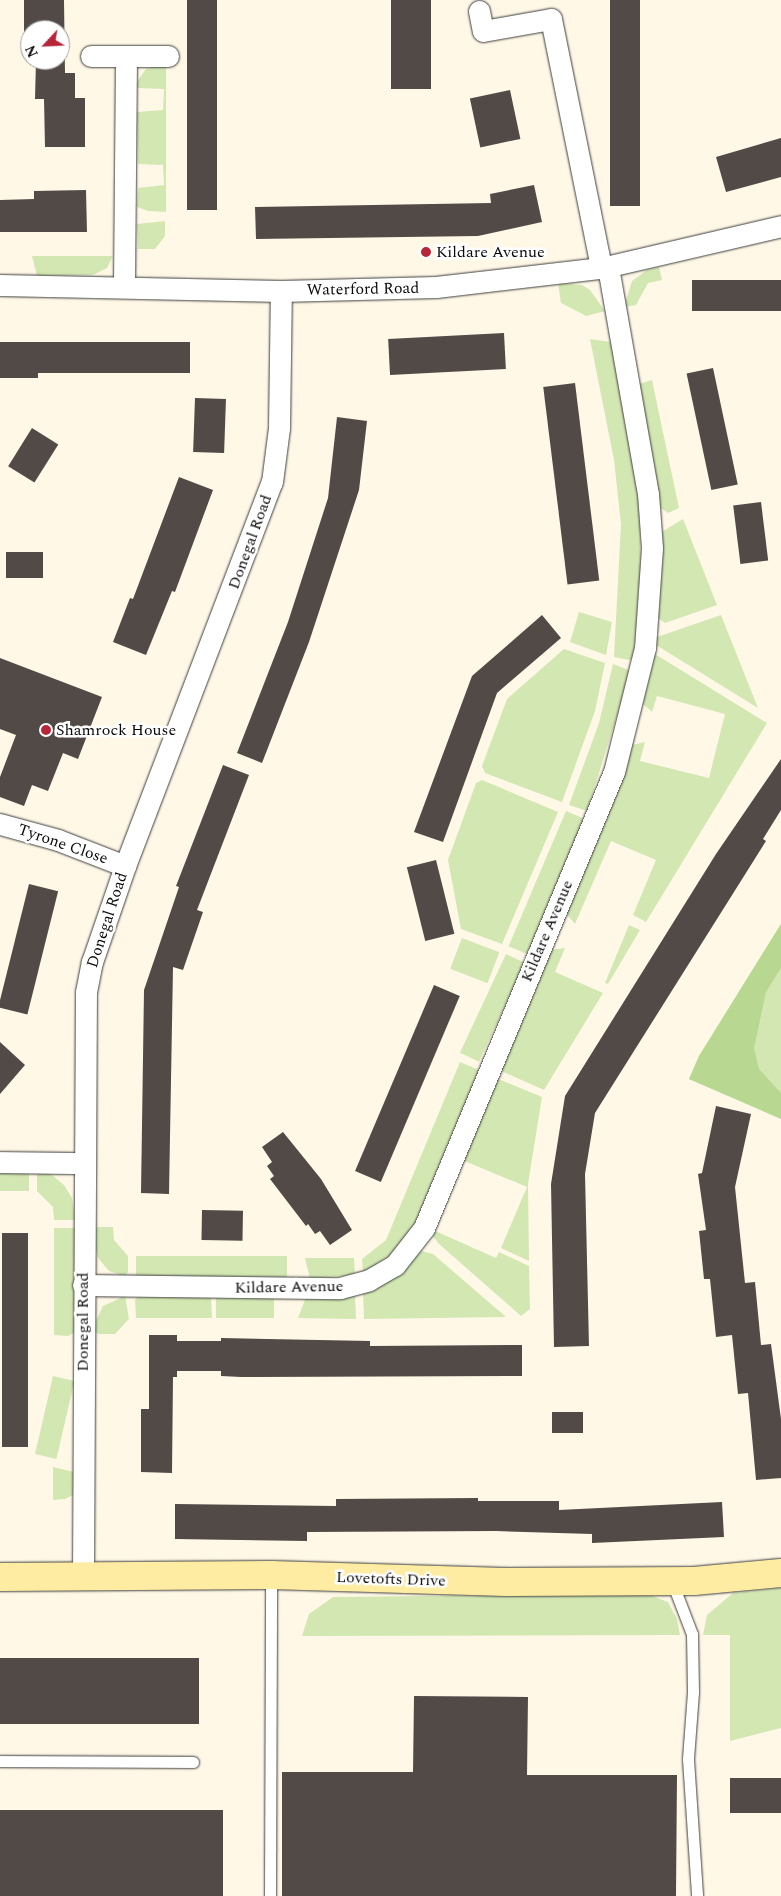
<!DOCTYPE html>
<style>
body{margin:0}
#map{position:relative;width:781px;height:1896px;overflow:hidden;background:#fff8e7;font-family:Spectral,serif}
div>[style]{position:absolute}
.green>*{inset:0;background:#d3e7b3;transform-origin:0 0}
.forest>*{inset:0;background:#b8d892}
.building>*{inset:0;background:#524a47;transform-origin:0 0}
.roads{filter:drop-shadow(0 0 1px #3d3d3d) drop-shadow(0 0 1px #3d3d3d)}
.lane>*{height:11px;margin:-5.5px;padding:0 5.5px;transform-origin:5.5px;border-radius:5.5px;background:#fff}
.street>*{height:21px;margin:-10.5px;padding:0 10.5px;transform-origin:10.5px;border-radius:10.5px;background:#fff}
.secondary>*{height:28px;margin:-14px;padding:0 14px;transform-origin:14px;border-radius:14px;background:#feeca3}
.dots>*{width:14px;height:14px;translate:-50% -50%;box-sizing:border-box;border:2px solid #fff;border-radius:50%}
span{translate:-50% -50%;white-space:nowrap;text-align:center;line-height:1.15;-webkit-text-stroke:5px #fff;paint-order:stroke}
.poi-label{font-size:16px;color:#0a0a0a}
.left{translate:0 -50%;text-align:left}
.street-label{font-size:16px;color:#0a0a0a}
.north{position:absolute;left:20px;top:20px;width:50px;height:50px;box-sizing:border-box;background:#fff;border:1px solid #9d9d9d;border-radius:50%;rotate:245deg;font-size:14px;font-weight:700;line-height:20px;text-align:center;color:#0a0a0a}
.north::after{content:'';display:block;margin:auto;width:18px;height:22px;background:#b72539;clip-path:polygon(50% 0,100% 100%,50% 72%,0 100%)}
</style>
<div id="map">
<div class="green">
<i style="clip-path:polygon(166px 64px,166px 212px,148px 211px,137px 207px,138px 188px,164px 185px,163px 165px,138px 164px,137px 112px,163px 110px,164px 89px,137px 88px,136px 83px,146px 69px)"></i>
<i style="clip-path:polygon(165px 221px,165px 236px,155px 249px,138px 249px,137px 224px)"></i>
<i style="clip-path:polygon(32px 256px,113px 256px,107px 268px,93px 275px,37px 276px)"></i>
<i style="clip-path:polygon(659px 267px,662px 280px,648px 283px,636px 305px,624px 307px,632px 281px,647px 270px)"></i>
<i style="clip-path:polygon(558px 283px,582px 285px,590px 290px,605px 311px,586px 316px,561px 303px)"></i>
<i style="clip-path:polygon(590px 339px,611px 342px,640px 506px,641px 586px,633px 658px,629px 660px,614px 657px,621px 524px,614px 460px)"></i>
<i style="clip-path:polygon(652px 380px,679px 508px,668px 513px,659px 507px,639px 384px)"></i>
<i style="clip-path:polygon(683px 519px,717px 605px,665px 623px,658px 618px,660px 533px)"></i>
<i style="clip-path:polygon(579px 612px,612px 622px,606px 655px,570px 642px)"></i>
<i style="clip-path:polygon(721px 615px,758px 708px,656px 645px,657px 637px)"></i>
<i style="clip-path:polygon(564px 649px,605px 663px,595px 711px,562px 802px,485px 773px,482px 766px,507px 699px)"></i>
<i style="clip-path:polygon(655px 654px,767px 723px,646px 922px,633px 915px,656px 860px,611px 841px,575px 924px,565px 912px,632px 745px,645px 742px,640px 761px,709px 778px,725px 714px,657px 696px,652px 712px,643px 704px)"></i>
<i style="clip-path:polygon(613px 664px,631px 671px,587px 811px,569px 805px,599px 723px)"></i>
<i style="clip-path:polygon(482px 780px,558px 812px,502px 944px,461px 929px,448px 860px,476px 783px)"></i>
<i style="left:566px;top:811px;width:21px;height:147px;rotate:23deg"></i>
<i style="clip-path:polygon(781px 924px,781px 1119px,689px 1079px,699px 1056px)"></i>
<i style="clip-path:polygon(629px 925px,640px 930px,608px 984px,605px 983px)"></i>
<i style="left:462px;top:938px;width:40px;height:33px;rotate:21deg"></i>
<i style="clip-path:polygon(565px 948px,555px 972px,603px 993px,544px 1090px,499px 1070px,549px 950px)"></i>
<i style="left:506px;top:954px;width:21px;height:109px;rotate:25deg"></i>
<i style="clip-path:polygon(460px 1062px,479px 1070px,415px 1223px,395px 1252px,363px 1273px,362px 1259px,386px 1240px)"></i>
<i style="clip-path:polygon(496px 1078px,542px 1097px,528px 1184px,529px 1261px,501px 1248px,527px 1187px,462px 1160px)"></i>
<i style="left:0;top:1171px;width:29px;height:20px"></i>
<i style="clip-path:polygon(37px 1171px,52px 1175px,64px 1185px,72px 1198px,75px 1220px,54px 1220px,53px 1207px,37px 1191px)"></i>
<i style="clip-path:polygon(98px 1227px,113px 1227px,114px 1240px,128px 1256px,128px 1272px,124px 1276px,109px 1271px,98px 1258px,92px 1234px)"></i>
<i style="clip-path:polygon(54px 1228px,75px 1228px,74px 1333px,68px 1336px,54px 1335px)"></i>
<i style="clip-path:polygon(433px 1230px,496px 1258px,499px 1252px,529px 1266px,530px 1309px,521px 1316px,439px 1244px,432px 1235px)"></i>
<i style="clip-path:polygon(421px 1251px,433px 1254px,506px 1317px,364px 1319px,363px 1293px,402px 1272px)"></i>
<i style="left:136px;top:1256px;width:151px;height:22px"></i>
<i style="clip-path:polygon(305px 1258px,354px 1258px,355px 1275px,310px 1279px)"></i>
<i style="clip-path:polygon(139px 1295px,211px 1297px,212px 1318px,136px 1318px,135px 1300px)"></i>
<i style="clip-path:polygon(355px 1295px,356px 1319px,298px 1318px,306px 1297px)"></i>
<i style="clip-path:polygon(125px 1296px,129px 1319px,115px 1334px,98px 1334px,92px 1329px,103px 1306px)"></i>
<i style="left:216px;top:1296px;width:58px;height:22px"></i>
<i style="left:53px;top:1376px;width:22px;height:80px;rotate:13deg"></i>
<i style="clip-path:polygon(53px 1467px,74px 1472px,73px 1495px,65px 1499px,53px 1500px)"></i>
<i style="clip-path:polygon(781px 1588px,781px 1728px,730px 1741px,730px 1635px,703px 1635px,707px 1615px,733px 1593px)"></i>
<i style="clip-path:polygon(647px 1594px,668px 1602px,677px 1619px,680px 1635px,302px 1636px,309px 1614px,333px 1597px)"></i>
</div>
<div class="forest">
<i style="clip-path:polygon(781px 924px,781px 968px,766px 992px,754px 1048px,759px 1069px,781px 1093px,781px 1119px,689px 1079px,699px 1056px)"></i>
</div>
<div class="building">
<i style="clip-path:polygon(24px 0,64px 0,65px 73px,75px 73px,75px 98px,85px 98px,85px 147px,45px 147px,44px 99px,35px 99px,36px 60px,60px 60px,60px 30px,30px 30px,30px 49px,24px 49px)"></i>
<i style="left:187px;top:0;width:30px;height:210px"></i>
<i style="left:391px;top:0;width:40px;height:89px"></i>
<i style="left:610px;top:0;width:30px;height:206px"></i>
<i style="left:510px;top:90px;width:50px;height:41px;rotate:78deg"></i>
<i style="clip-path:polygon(781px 138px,781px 177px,726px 192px,716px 157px)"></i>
<i style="clip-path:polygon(534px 185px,542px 222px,478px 236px,256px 239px,255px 207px,491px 203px,490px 194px)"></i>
<i style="clip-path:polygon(86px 190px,87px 232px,0 232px,0 200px,34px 199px,34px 191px)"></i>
<i style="left:781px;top:280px;width:31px;height:89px;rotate:90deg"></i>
<i style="left:504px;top:333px;width:36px;height:116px;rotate:87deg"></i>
<i style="clip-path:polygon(0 342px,190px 342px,190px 373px,38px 373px,38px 378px,0 378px)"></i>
<i style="left:713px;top:368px;width:119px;height:27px;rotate:78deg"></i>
<i style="left:575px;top:383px;width:199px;height:32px;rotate:83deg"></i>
<i style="left:195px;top:398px;width:31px;height:54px;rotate:2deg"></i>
<i style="clip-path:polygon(337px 417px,367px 421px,359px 490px,309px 642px,262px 763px,237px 753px,288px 622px,328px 498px)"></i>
<i style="left:32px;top:428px;width:31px;height:45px;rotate:32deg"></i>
<i style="clip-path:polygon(179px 477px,213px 490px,175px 592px,172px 591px,146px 655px,113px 642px,130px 598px,133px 599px)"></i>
<i style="left:761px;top:502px;width:59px;height:28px;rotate:83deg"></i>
<i style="left:6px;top:552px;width:37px;height:26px"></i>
<i style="clip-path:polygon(542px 615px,561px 638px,497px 693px,443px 842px,414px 832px,472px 676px)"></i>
<i style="clip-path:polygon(0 658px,102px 697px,78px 759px,63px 753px,48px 791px,32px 785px,24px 806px,0 797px,0 777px,16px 735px,0 729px)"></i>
<i style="clip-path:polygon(781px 759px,781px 810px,763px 839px,766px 841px,595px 1113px,585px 1174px,589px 1346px,554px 1347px,551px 1184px,565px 1096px,716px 854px)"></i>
<i style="clip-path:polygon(223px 765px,249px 775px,197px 910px,203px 912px,183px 970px,173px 967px,169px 1194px,141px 1193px,144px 990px,179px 887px,176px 886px)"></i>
<i style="left:436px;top:860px;width:76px;height:30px;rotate:76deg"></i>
<i style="left:29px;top:884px;width:30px;height:127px;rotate:14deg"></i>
<i style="left:434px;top:985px;width:28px;height:202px;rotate:23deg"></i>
<i style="clip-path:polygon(0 1042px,25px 1065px,0 1094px)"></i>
<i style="clip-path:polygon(716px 1106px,751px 1114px,735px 1187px,745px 1283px,755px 1282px,761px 1345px,771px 1344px,781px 1419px,781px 1478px,756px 1480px,748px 1393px,738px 1394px,732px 1335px,716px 1337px,710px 1279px,704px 1279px,699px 1231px,706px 1230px,698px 1174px,702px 1173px)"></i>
<i style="clip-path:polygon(283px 1132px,321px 1179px,352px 1230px,330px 1245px,320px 1231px,315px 1234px,308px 1224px,306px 1226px,270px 1179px,274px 1176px,267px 1166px,272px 1162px,262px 1147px)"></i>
<i style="left:202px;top:1210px;width:41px;height:30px;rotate:1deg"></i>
<i style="left:2px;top:1233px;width:26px;height:214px"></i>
<i style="clip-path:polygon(149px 1335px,177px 1335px,177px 1341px,221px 1341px,221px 1338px,370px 1341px,370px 1346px,522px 1345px,522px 1376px,241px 1377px,221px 1376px,221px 1371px,177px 1371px,177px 1377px,173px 1377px,172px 1473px,141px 1472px,141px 1409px,149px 1409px)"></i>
<i style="left:552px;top:1412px;width:31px;height:21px"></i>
<i style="clip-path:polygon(478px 1498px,478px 1501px,559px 1501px,559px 1510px,722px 1502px,724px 1537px,592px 1543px,592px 1534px,496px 1531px,307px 1532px,307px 1541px,175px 1539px,175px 1504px,336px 1506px,336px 1499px)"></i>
<i style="left:199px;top:1658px;width:66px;height:199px;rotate:90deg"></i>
<i style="clip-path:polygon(414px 1696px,528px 1697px,527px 1775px,677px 1775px,676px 1896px,282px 1896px,282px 1772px,413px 1772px)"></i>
<i style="left:781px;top:1778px;width:35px;height:51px;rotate:90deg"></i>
<i style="left:223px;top:1810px;width:86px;height:223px;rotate:90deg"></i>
</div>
<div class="roads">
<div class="lane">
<i style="left:672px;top:1582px;width:56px;rotate:69deg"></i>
<i style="left:692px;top:1634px;width:58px;rotate:89deg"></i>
<i style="left:693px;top:1692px;width:67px;rotate:94.3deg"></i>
<i style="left:688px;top:1759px;width:137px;rotate:86.2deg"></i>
<i style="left:0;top:1761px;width:193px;rotate:0.3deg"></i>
<i style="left:270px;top:1896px;width:321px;rotate:-89.8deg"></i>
</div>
<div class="street">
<i style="left:479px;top:11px;width:20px;rotate:79deg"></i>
<i style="left:483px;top:31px;width:69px;rotate:-10deg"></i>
<i style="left:551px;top:19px;width:254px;rotate:78.6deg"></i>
<i style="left:91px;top:56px;width:77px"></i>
<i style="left:0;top:285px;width:281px;rotate:1.2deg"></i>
<i style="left:281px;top:291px;width:155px;rotate:-1.5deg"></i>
<i style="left:436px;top:287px;width:166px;rotate:-6.6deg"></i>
<i style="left:601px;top:268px;width:185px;rotate:-13.1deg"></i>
<i style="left:124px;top:286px;width:230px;rotate:-89.5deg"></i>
<i style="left:0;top:824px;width:60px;rotate:15.4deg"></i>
<i style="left:58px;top:840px;width:72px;rotate:21.2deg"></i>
<i style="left:0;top:1162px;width:83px;rotate:0.7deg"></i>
<i style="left:83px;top:1285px;width:257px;rotate:0.7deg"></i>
<i style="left:340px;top:1288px;width:30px;rotate:-15deg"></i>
<i style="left:369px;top:1280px;width:30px;rotate:-30deg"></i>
<i style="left:395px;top:1265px;width:47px;rotate:-51.9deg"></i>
<i style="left:424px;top:1228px;width:494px;rotate:-67.4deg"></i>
<i style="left:614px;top:772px;width:128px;rotate:-76deg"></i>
<i style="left:645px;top:648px;width:100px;rotate:-86deg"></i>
<i style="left:652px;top:548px;width:54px;rotate:-94.2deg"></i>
<i style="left:648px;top:494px;width:230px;rotate:-100deg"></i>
<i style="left:83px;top:1578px;width:586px;rotate:-89.71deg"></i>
<i style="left:86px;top:992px;width:31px;rotate:-79deg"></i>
<i style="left:92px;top:962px;width:102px;rotate:-71deg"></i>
<i style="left:125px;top:866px;width:411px;rotate:-69.1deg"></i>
<i style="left:272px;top:482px;width:54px;rotate:-82.6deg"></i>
<i style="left:279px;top:428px;width:137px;rotate:-89.2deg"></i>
</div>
<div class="secondary">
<i style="left:0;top:1577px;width:271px;rotate:-0.4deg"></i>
<i style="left:271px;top:1575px;width:237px;rotate:1.7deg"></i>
<i style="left:508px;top:1582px;width:186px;rotate:-0.3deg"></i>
<i style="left:694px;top:1581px;width:87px;rotate:-5.3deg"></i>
</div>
</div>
<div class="dots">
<i style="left:426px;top:252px;background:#b72539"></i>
<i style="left:46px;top:730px;background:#b72539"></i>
</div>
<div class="poi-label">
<span class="left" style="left:436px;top:252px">Kildare Avenue</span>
<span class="left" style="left:56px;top:730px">Shamrock House</span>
</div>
<div class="street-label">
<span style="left:363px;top:289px;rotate:-1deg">Waterford Road</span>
<span style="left:250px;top:542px;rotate:-70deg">Donegal Road</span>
<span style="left:63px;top:844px;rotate:19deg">Tyrone Close</span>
<span style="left:107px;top:920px;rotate:-72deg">Donegal Road</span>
<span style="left:547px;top:931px;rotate:-67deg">Kildare Avenue</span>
<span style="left:289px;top:1287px;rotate:-1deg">Kildare Avenue</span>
<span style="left:83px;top:1322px;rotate:-90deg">Donegal Road</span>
<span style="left:391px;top:1579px;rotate:2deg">Lovetofts Drive</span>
</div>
<div class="north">N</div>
</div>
